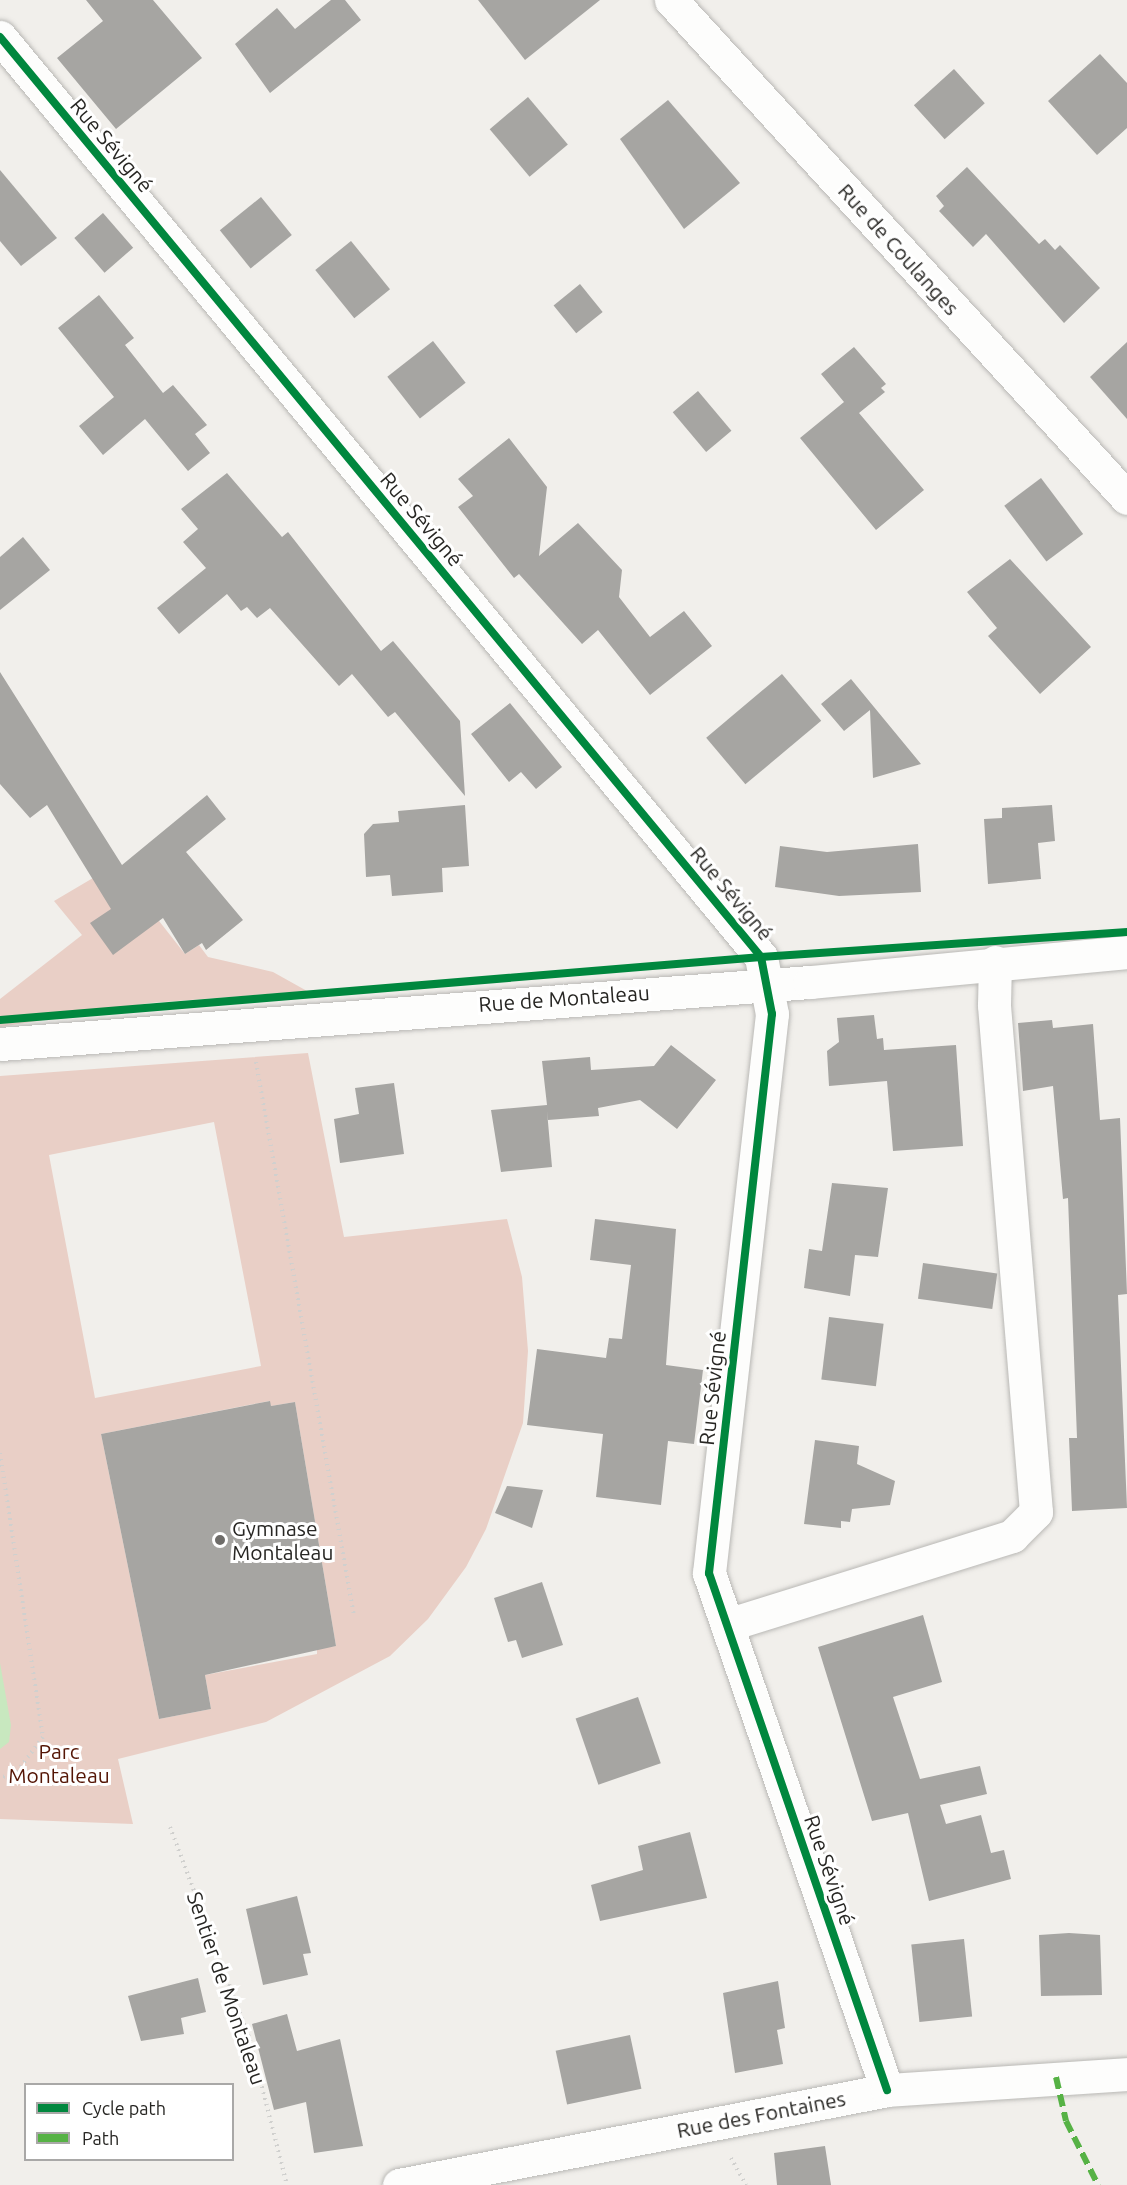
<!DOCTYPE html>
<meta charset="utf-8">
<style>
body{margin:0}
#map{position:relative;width:1127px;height:2185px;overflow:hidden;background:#f1efeb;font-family:Ubuntu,sans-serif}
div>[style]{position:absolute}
.green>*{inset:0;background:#e9cfc6}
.water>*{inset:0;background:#c8e8bf}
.building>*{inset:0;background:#a6a5a2;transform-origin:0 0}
.path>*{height:4px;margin-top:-2px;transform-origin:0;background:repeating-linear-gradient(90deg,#d0d0ce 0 1.5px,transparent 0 6px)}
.roads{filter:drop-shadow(0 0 2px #b9b8b5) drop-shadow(0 0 2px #b9b8b5)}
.minor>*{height:33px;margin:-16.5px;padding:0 16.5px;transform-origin:16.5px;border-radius:16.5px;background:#fdfdfc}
.quiet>*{height:6px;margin-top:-3px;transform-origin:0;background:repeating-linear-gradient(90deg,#56b245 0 12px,transparent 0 18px)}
.cycleway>*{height:8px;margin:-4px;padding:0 4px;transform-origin:4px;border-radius:4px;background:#00873e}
.dots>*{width:16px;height:16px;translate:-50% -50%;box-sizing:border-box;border:3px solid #fff;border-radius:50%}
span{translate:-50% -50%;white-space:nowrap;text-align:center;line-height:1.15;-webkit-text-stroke:6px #fff;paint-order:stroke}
.street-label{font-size:21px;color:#272623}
.poi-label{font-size:21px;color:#272623}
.left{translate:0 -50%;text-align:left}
.park-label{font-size:21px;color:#541505}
.legend{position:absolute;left:24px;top:2083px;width:210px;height:78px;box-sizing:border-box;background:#fff;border:2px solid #a9a8a7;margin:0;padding:8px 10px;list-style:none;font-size:18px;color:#272623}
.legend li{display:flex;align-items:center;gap:12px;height:30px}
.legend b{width:30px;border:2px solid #a9a8a7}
</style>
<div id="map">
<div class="green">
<i style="clip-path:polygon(115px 865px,185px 954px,199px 945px,208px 957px,273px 972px,307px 991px,150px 1003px,0 1027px,0 999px,82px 935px,54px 901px)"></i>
<i style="clip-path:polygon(evenodd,308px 1053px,344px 1237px,507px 1219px,522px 1277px,528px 1351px,523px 1423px,486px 1529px,466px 1567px,428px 1619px,390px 1656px,266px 1722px,118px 1759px,133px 1824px,0 1819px,0 1076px,308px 1053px,214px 1122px,261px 1366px,95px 1398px,49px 1155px,214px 1122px,308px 1053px,269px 1401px,271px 1406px,295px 1402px,336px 1646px,317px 1648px,317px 1654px,205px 1675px,211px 1709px,159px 1719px,101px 1434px,269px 1401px)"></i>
</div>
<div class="water">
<i style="clip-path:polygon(0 1663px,11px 1725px,9px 1742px,0 1749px)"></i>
</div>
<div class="building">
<i style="clip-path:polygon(86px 0,153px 0,202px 58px,116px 129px,57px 58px,103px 21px)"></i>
<i style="clip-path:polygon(331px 0,345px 0,361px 20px,270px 93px,235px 44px,277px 8px,295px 29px)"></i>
<i style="clip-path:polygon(478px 0,600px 0,525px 60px)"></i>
<i style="clip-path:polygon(1100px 54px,1127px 83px,1127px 128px,1097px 155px,1048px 101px)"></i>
<i style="left:954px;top:69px;width:46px;height:54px;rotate:48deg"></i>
<i style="left:528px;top:97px;width:62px;height:50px;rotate:50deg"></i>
<i style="clip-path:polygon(668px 100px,740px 183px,684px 229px,620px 139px)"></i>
<i style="clip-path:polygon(967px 167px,1039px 244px,1045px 239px,1055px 250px,1060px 245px,1100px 288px,1064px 323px,986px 234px,973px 247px,939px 211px,944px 206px,936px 196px)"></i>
<i style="clip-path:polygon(0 170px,57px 238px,21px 266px,0 241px)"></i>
<i style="left:261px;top:197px;width:49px;height:53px;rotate:51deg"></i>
<i style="left:103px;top:213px;width:46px;height:38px;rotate:49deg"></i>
<i style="left:351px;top:241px;width:62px;height:46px;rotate:51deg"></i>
<i style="left:580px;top:284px;width:36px;height:34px;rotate:51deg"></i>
<i style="clip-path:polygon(99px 295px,134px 338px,125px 345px,163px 393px,173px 385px,207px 425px,195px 434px,210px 453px,188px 471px,145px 419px,103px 455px,79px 426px,114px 397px,58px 328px)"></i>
<i style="left:433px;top:341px;width:53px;height:58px;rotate:52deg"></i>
<i style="clip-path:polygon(1127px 342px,1127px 419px,1090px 377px)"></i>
<i style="clip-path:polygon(854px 347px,886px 384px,881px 388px,885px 392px,859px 413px,924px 490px,876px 530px,800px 438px,844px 402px,821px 374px)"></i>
<i style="left:698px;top:391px;width:52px;height:33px;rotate:50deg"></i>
<i style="clip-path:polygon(509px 438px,547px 487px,539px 556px,578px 523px,622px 570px,619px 597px,650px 637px,684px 611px,712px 646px,650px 695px,598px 630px,582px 644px,519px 574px,514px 578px,458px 507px,473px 496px,458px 479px)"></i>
<i style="clip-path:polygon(227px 473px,282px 537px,288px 532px,381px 651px,393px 641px,460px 721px,465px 796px,395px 712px,388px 717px,352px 674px,339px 686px,270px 608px,257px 618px,247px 607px,241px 611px,227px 594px,179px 634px,157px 608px,206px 568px,183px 542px,198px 529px,181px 509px)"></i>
<i style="left:1041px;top:478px;width:70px;height:46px;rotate:53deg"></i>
<i style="clip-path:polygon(23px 537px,50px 570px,0 610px,0 557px)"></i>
<i style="clip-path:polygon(1010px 559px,1091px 647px,1040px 694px,988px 636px,997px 628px,967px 592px)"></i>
<i style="clip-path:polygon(0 672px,122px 865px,207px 795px,226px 819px,186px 852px,243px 920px,206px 950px,202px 943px,185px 954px,163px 918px,113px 955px,90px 923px,111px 909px,47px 805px,30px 818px,0 784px)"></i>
<i style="left:782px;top:674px;width:61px;height:99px;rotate:50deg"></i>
<i style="clip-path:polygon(851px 679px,874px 707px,921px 764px,873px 778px,870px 710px,844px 731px,821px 704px)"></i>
<i style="clip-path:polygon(510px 703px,562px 767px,536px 789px,521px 772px,509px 782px,471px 734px)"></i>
<i style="clip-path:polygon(465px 805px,469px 866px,442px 868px,443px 892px,392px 896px,390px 875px,366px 877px,364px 834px,373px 824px,399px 822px,398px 811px)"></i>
<i style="clip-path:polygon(1052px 805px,1055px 841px,1038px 843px,1041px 879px,988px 884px,984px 819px,1002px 818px,1002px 808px)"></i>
<i style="clip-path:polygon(918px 844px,921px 892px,839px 896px,775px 887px,780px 846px,827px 852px)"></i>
<i style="clip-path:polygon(874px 1015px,877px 1039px,883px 1038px,884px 1050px,956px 1045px,963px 1146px,893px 1151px,887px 1081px,829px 1086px,827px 1051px,839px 1042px,837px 1018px)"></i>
<i style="clip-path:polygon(1052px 1020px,1053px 1028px,1093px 1024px,1100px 1120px,1120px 1118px,1127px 1294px,1118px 1295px,1127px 1508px,1072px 1511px,1069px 1438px,1077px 1438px,1068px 1198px,1063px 1199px,1053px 1086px,1023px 1091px,1018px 1023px)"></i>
<i style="clip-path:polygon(671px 1045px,716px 1080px,677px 1129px,640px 1100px,598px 1108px,599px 1116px,548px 1120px,547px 1111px,552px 1167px,501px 1172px,491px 1110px,547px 1105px,542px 1061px,590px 1057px,591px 1070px,654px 1066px)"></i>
<i style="clip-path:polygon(394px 1083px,404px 1154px,340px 1163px,334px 1119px,359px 1114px,355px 1088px)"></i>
<i style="clip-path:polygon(832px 1183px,888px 1188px,878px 1257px,855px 1255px,850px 1296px,804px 1288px,809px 1249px,822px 1251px)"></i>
<i style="clip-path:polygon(595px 1219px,676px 1229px,666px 1365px,703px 1370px,694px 1444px,668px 1441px,661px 1505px,596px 1497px,603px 1434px,527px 1425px,537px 1349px,606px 1358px,609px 1338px,622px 1339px,631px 1265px,590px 1260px)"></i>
<i style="left:923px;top:1263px;width:75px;height:36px;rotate:8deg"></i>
<i style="left:829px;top:1317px;width:55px;height:63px;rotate:7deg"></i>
<i style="clip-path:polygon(270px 1401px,271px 1406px,295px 1402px,336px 1646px,205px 1675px,211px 1709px,159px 1719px,101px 1434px)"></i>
<i style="clip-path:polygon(815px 1440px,859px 1446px,857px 1464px,895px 1481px,890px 1505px,852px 1509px,850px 1522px,841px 1521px,841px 1528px,804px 1524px)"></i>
<i style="clip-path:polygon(507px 1486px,543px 1490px,532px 1528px,495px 1513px)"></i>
<i style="clip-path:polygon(542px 1582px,563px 1645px,522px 1658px,516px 1640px,508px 1642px,494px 1598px)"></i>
<i style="clip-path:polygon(923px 1615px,942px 1682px,893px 1697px,920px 1779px,980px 1766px,987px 1794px,940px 1805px,946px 1824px,981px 1815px,991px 1853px,1004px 1850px,1011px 1879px,929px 1901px,908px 1813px,872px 1821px,818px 1647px)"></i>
<i style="left:638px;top:1697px;width:70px;height:66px;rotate:71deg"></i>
<i style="clip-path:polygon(690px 1832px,707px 1898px,600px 1921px,591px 1885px,643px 1870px,638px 1846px)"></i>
<i style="clip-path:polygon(297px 1896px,311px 1953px,303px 1954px,308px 1975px,263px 1985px,246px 1909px)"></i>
<i style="clip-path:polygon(1069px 1933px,1100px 1935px,1102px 1995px,1041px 1996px,1039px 1935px)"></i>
<i style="left:964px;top:1939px;width:78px;height:53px;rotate:84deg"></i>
<i style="clip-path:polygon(198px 1978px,206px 2012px,181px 2018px,184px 2034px,141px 2041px,128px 1996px)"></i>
<i style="clip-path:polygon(778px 1981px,785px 2028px,777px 2030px,783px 2064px,735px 2073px,723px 1993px)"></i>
<i style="clip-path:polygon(287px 2014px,297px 2051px,340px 2039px,363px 2146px,314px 2153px,306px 2102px,274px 2110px,252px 2024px)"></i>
<i style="left:630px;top:2035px;width:55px;height:76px;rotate:78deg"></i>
<i style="clip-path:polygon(825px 2146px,831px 2185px,777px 2185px,774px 2153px)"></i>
</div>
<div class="path">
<i style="left:256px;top:1062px;width:563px;rotate:79.97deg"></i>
<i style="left:0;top:1453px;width:287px;rotate:81.4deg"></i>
<i style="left:43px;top:1737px;width:45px;rotate:126.9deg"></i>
<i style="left:16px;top:1773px;width:17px;rotate:163deg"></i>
<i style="left:170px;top:1827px;width:228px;rotate:69.4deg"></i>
<i style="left:250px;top:2040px;width:150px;rotate:75.7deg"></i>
<i style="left:731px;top:2158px;width:31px;rotate:61deg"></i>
</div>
<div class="roads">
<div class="minor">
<i style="left:671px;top:0;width:675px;rotate:47.52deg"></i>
<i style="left:0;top:37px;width:1194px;rotate:50.4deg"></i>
<i style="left:761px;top:957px;width:58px;rotate:79.1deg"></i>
<i style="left:772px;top:1014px;width:563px;rotate:96.43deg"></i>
<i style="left:709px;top:1573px;width:547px;rotate:71deg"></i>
<i style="left:0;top:1044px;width:812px;rotate:-4.38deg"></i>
<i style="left:810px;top:982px;width:318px;rotate:-5.4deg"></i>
<i style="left:727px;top:1625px;width:299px;rotate:-17.3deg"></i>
<i style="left:1012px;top:1536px;width:34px;rotate:-45deg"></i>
<i style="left:1036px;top:1512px;width:509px;rotate:-94.74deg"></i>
<i style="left:994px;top:1005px;width:43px;rotate:-88.7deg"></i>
<i style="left:399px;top:2185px;width:497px;rotate:-11deg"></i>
<i style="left:887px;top:2090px;width:241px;rotate:-3.8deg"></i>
</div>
</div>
<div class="quiet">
<i style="left:1056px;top:2077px;width:45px;rotate:77.2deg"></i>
<i style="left:1066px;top:2121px;width:72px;rotate:63.4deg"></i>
</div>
<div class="cycleway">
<i style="left:0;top:37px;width:1194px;rotate:50.4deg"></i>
<i style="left:761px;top:957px;width:58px;rotate:79.1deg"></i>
<i style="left:772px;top:1014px;width:563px;rotate:96.43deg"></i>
<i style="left:709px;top:1573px;width:547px;rotate:71deg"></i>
<i style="left:0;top:1020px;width:764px;rotate:-4.73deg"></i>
<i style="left:761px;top:957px;width:367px;rotate:-3.9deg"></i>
</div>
<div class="dots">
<i style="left:220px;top:1540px;background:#6e6c69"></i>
</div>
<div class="street-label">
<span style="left:112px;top:145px;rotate:50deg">Rue Sévigné</span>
<span style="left:899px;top:249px;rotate:48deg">Rue de Coulanges</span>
<span style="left:422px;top:519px;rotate:50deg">Rue Sévigné</span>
<span style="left:732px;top:893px;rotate:50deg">Rue Sévigné</span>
<span style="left:564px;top:998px;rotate:-4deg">Rue de Montaleau</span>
<span style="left:712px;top:1388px;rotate:-84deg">Rue Sévigné</span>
<span style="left:830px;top:1870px;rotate:71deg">Rue Sévigné</span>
<span style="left:227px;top:1988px;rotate:71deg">Sentier de Montaleau</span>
<span style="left:761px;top:2114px;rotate:-11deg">Rue des Fontaines</span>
</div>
<div class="poi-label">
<span class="left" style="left:232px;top:1540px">Gymnase<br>Montaleau</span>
</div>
<div class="park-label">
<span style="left:59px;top:1763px">Parc<br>Montaleau</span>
</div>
<ul class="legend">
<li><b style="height:8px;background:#00873e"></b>Cycle path</li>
<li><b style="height:8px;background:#56b245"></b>Path</li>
</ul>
</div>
